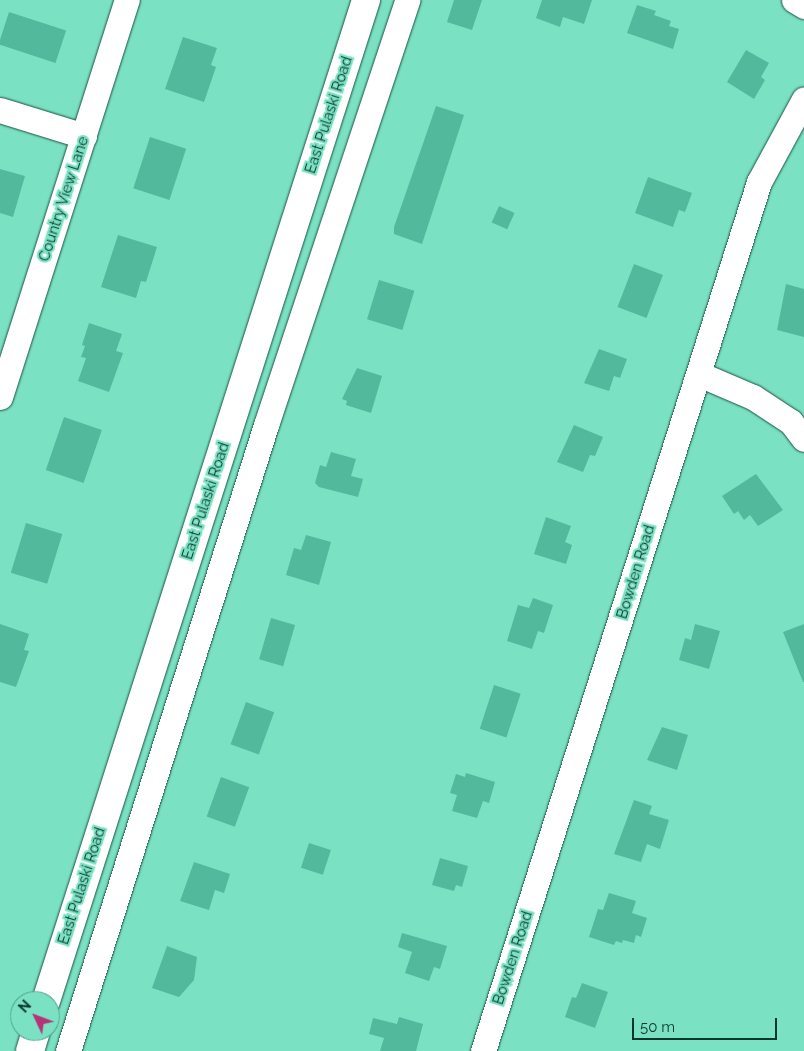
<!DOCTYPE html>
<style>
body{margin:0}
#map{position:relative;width:804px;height:1051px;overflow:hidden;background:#7be1c3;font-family:Raleway,sans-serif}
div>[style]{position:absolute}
.building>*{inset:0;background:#52b99d;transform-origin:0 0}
.roads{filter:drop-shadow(0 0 1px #1b5244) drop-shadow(0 0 1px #1b5244)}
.minor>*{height:25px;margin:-12.5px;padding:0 12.5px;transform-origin:12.5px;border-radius:12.5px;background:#fff}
.major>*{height:28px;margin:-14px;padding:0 14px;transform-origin:14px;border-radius:14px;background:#fff}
span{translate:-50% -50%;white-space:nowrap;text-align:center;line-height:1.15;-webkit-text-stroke:4.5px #7be1c3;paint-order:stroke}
.street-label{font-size:15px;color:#09372c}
.north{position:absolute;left:10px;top:991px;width:50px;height:50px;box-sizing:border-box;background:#7be1c3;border:1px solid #4d9d87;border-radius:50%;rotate:313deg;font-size:14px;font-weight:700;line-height:20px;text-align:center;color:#09372c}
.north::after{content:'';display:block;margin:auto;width:18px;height:22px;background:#b73278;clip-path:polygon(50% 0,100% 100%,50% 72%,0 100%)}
.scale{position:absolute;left:632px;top:1018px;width:145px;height:22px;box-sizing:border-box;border:2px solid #09372c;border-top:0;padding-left:6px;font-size:15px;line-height:18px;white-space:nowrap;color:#09372c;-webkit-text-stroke:4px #7be1c3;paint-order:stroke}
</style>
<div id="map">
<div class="building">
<i style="clip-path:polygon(454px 0,482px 0,472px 30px,447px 22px)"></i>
<i style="clip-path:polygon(542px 0,592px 0,584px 24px,563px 17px,560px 27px,536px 18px)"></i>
<i style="clip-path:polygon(637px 5px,656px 11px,654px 15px,671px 21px,669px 26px,679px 29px,673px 49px,627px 33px)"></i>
<i style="left:9px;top:12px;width:60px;height:34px;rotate:18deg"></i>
<i style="clip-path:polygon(183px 37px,217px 48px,211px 65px,216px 67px,204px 102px,165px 89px)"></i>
<i style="clip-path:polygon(746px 50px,769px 63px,761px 77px,765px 80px,754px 99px,727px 82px)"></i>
<i style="clip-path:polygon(436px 106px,464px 115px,422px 244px,394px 234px,394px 227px)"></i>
<i style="left:150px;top:137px;width:38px;height:54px;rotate:18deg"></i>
<i style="clip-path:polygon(0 169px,25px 176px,13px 217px,0 213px)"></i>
<i style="clip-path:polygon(648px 177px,692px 193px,685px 212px,679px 210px,673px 227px,635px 213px)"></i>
<i style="left:499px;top:206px;width:17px;height:18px;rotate:24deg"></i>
<i style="clip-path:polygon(118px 235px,157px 247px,146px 282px,141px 281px,136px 298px,101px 287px)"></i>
<i style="left:634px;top:264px;width:31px;height:46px;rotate:21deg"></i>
<i style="left:379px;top:280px;width:37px;height:41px;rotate:17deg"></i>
<i style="clip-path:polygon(786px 284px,804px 289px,804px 337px,777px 330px)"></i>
<i style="clip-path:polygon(89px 323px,122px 334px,116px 351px,123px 353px,109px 392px,78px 381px,86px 358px,81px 357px,85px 346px,82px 345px)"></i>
<i style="clip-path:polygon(599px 349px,627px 359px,620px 378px,614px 376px,609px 391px,584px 383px)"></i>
<i style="clip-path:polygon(357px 368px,382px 376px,371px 413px,346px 405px,347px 401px,342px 399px)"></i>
<i style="left:64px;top:417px;width:40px;height:56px;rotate:19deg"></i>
<i style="clip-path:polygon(574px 425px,603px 437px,595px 456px,590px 455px,583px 472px,557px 462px)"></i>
<i style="clip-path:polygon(331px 452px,356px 459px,351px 476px,363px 479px,358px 497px,319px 487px,315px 483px,320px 465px,326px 467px)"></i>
<i style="clip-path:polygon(756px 474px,783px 510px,758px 526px,750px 515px,744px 520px,738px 511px,734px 514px,722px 496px)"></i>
<i style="clip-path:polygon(546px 517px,571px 526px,565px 542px,572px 545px,566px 564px,534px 554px)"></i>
<i style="left:26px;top:523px;width:38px;height:52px;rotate:17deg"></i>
<i style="clip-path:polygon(306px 535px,331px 542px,319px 585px,286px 575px,294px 548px,301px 550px)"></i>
<i style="clip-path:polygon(533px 598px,553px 605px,544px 633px,538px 631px,532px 649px,507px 641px,518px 605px,529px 608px)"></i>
<i style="left:271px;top:618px;width:25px;height:43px;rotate:16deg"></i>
<i style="clip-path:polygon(0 624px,29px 634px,24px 650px,29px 651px,16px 687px,0 682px)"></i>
<i style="clip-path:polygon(695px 624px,720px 631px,709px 669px,679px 660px,685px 638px,691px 640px)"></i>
<i style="clip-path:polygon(804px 624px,804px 682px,803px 682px,783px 632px)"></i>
<i style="left:494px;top:685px;width:28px;height:46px;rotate:18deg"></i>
<i style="left:246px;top:702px;width:30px;height:45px;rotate:20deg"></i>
<i style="clip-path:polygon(662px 727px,688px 735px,677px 770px,647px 760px)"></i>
<i style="clip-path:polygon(466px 773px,495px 782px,489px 803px,483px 801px,477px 818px,452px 811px,457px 795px,450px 793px,456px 774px,465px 777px)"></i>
<i style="left:221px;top:777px;width:30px;height:42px;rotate:20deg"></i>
<i style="clip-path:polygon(634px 800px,652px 806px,649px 814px,669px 820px,660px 849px,647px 844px,641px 862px,614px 854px)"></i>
<i style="left:309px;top:843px;width:23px;height:26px;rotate:18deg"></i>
<i style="clip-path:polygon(440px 858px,468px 866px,462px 887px,456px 885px,454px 891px,432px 885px)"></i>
<i style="clip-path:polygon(194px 862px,230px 874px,224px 893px,215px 890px,209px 910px,180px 901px)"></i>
<i style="clip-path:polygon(609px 893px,636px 901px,632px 913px,647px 918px,641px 937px,636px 935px,634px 943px,623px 940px,622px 943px,616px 941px,614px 945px,589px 937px,598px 909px,603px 910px)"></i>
<i style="clip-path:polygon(402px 933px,447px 946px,440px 969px,434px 967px,429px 981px,405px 973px,412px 952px,398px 947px)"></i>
<i style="clip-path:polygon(167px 946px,197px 957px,194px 980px,179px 997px,152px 988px)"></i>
<i style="clip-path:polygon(582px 983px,608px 992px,595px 1028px,565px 1017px,572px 997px,576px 998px)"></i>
<i style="clip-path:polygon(399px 1017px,423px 1024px,416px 1051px,380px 1051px,384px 1038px,369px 1034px,373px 1018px,397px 1024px)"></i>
</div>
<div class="roads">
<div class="minor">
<i style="left:794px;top:0;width:12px;rotate:31deg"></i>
<i style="left:0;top:110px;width:88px;rotate:17.2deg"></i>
<i style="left:699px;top:374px;width:59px;rotate:23.1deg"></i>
<i style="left:753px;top:397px;width:45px;rotate:33.3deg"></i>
<i style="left:791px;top:422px;width:21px;rotate:53deg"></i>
<i style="left:0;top:397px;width:417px;rotate:-72.3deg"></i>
<i style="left:68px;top:1051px;width:657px;rotate:-72.45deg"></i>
<i style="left:266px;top:425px;width:448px;rotate:-71.6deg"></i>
<i style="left:483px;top:1051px;width:912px;rotate:-72.38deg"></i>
<i style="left:759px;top:182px;width:94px;rotate:-61.5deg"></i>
</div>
<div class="major">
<i style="left:46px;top:1001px;width:1051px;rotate:-72.27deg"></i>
<i style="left:30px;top:1051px;width:21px;rotate:-73deg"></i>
</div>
</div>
<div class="street-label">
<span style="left:329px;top:115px;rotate:-72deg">East Pulaski Road</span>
<span style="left:64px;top:199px;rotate:-72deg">Country View Lane</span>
<span style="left:206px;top:501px;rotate:-72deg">East Pulaski Road</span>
<span style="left:636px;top:572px;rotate:-73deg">Bowden Road</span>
<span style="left:82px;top:886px;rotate:-72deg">East Pulaski Road</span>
<span style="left:513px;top:958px;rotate:-72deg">Bowden Road</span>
</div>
<div class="north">N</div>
<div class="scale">50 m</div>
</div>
